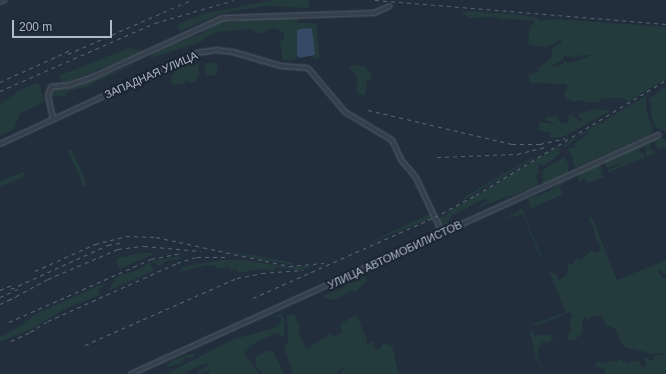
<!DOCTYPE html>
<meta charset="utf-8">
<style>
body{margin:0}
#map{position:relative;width:666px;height:374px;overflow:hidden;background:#222e3c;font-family:Helvetica,sans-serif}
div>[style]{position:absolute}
.green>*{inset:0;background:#243b3d}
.round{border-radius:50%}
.water>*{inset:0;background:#354a64}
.roads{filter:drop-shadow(0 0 1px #545e6a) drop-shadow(0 0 1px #545e6a)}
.minor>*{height:4px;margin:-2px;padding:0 2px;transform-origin:2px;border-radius:2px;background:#36404c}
.rail>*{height:1px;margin-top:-0.5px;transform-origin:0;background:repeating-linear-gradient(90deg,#576473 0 4px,transparent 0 8px)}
span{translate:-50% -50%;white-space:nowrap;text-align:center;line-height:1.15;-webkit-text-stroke:4px #1b2531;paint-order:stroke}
.street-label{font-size:11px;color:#b1bbc8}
.scale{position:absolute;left:12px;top:20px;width:100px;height:18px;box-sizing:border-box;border:2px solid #b1bbc8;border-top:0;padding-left:5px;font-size:12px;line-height:14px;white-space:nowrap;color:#b1bbc8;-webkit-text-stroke:3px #1b2531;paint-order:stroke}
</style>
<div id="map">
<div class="green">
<i style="clip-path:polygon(274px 0,308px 0,310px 5px,309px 8px,266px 6px,223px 13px,180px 31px,177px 25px,202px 14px)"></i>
<i style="clip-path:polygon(evenodd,468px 11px,521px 15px,538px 18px,540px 21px,553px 19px,666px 27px,666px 79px,627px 102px,624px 98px,602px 98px,599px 102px,588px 103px,579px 100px,573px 102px,566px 98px,564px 93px,568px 87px,565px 84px,531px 83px,528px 75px,541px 71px,537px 70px,552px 57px,552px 48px,562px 42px,561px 40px,547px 47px,528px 45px,530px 26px,534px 23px,533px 20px,499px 19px,497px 17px,468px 18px,465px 14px,462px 14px,468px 11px,566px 54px,568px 57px,572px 56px,575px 58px,581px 55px,592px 55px,574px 62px,567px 63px,565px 60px,563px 64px,547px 68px,561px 61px,566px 54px)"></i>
<i style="clip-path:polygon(296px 17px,298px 23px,314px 23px,317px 25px,319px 59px,309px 57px,314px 55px,312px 29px,298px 30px,297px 59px,292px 60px,283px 60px,280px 41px,284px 38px,284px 32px,273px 28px,259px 34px,251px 29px,216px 32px,195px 44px,151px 58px,150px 55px,162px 49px,201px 34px,224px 19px,228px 22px,239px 22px,240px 18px)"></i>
<i style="clip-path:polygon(129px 48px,143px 51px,73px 80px,64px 82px,58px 76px)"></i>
<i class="round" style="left:204px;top:62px;width:14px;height:14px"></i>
<i style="clip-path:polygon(141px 62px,93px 83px,88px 87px,71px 90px,64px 96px,53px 97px,51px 94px,57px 89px,72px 88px)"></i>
<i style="clip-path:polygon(192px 63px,199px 64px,199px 75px,195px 82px,189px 83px,186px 78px,185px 83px,172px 85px,171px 77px,176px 70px)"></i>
<i style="clip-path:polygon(354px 65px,364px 66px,370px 73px,372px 78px,367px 81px,365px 96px,357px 93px,357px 76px,349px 68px)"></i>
<i style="clip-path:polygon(37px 83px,40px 85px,44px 102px,20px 113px,14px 129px,0 136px,0 104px,22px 89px)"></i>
<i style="clip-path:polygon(666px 86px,666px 130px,664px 131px,656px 128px,650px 111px,652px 106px,649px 99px)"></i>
<i style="clip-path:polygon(650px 93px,646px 97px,646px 110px,653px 130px,650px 134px,575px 168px,571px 153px,567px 150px,572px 146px,575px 148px,574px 144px,592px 130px,578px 137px,567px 146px,561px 146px,601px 122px,603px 125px,604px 121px)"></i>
<i style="clip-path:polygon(599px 109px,610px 111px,563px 137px,551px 138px,551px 133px,538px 130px,540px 122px,557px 124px,545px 120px,546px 117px,556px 116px,561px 124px,568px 122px,569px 115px,572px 115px,580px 121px,583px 120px,578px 116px,580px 113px)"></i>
<i style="clip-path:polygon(659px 137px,666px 139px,666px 151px,663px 146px,658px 150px,655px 143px,651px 143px,649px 148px,655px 152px,654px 154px,646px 157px,646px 147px,641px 148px,638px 152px,644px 154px,644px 158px,609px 172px,608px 170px,632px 159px,607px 168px,604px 160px)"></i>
<i style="clip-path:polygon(559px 146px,560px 154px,555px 158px,543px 166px,538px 163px,539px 173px,535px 175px,539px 184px,536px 187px,476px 208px,489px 200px,484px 199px,451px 216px,446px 226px,440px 223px,439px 217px,446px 217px,449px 212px)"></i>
<i style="clip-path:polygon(72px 150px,87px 185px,84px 187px,68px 151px)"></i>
<i style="clip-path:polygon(564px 157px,568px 163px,568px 173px,544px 184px,542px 183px,543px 170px)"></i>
<i style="clip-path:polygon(531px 158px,535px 158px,460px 202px,466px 196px)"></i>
<i style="clip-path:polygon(596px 164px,600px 166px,603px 171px,600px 173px,604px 177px,588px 183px,584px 178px,579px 183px,578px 172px)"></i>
<i style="clip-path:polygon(25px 171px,24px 177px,0 187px,0 181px)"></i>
<i style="clip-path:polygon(564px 181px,560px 187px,563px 194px,531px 209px,528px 199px,547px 192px)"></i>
<i style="clip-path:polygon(522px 208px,540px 253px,545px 261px,538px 253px,524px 216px,521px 214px,506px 219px)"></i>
<i style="clip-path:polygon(430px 214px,432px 217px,429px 219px,359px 247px)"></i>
<i style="clip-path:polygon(591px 215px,617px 280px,666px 260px,666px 275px,659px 270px,657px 271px,664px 279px,666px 278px,666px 353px,634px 355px,650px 353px,625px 347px,620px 341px,616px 329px,606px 325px,602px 316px,592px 316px,589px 320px,585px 317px,582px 322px,583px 333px,574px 340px,568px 340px,568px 337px,567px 334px,572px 330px,569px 322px,572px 316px,569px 312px,542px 324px,528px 326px,566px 312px,549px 271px,557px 275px,558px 280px,563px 278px,567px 275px,568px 264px,573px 264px,577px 257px,579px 261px,591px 251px,598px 253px,601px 248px,595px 237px,594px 227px,589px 221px)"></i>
<i style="clip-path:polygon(225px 250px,293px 263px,294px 265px,258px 259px)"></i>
<i style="clip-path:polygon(142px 253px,156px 253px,120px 269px,117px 264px,117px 258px)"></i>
<i style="clip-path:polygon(180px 256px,180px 259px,166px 261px,160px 266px,152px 262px,150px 265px,155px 270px,108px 291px,115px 279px,122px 274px,135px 271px,153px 261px)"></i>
<i style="clip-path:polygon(221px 260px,243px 260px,287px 267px,315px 266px,301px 270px,276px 267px,273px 271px,261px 269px,238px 273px,236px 269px,229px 271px,231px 267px,217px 269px,215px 266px,208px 265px,179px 272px,182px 267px)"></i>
<i style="clip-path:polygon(363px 276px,366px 277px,367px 281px,355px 292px,352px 290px,335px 300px,325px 298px,324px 295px,342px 289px,348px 283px,356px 282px)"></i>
<i style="clip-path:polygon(105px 283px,99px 290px,99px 295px,63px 310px,30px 330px,0 342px,0 337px,19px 327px,36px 314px)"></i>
<i style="clip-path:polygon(278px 314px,282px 315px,285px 322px,284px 337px,277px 333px,253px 344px,244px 353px,259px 374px,208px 374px,210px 370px,198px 374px,197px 372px,208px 365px,209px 362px,181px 374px,166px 374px,234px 339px,274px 328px,281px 322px,281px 318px,274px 316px)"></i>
<i style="clip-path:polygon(294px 314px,300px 327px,299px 335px,307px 349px,331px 333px,334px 336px,342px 333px,340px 325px,356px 314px,367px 340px,367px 344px,373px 341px,375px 350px,381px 348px,383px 343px,392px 346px,399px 374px,339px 374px,348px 364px,335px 374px,293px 374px,284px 347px,288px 343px,287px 316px)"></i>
<i style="clip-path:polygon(532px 330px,535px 336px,549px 334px,554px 338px,548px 343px,543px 342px,538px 348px,537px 355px,544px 374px,536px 358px,530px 332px)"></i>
<i style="clip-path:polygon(268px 351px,273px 351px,284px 374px,263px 374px,256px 366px,255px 357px)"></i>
<i style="clip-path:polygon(193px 353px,194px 355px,190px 359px,185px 357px,183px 362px,169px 367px,168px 364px,173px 360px)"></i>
<i style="clip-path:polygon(666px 354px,666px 374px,605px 374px,604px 368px,595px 366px,598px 362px,607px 363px,610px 360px,617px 363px,619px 359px,630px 364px,632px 361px,636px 362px,637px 359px,643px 368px,647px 365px,643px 358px,645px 357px,653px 361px,654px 356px)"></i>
</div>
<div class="water">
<i style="clip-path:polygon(307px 28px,312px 29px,315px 55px,299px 58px,297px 55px,297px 30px)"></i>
</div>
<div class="roads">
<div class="minor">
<i style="left:0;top:2px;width:5px;rotate:-22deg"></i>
<i style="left:53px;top:119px;width:25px;rotate:-102deg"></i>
<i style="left:48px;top:95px;width:9px;rotate:-69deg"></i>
<i style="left:51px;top:87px;width:19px;rotate:-6deg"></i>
<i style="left:70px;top:85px;width:24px;rotate:-19deg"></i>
<i style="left:93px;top:77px;width:143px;rotate:-24.4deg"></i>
<i style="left:223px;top:18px;width:151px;rotate:-1.9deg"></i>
<i style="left:374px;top:13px;width:17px;rotate:-24deg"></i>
<i style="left:0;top:144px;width:217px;rotate:-24.8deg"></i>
<i style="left:197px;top:53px;width:20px;rotate:-9deg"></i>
<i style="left:217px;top:50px;width:16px;rotate:7deg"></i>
<i style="left:233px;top:52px;width:50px;rotate:16.3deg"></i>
<i style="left:281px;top:66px;width:27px;rotate:4deg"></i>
<i style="left:308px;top:68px;width:57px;rotate:49.9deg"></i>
<i style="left:345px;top:112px;width:55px;rotate:30.8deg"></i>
<i style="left:392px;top:140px;width:23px;rotate:65deg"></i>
<i style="left:402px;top:161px;width:20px;rotate:49deg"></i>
<i style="left:415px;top:176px;width:62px;rotate:64.3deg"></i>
<i style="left:131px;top:374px;width:579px;rotate:-24.39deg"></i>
</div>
</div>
<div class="rail">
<i style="left:375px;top:0;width:292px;rotate:4.7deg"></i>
<i style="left:68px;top:54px;width:134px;rotate:-23.7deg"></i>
<i style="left:0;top:82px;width:80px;rotate:-24.3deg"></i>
<i style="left:0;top:91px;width:169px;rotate:-23.7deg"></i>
<i style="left:155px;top:23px;width:82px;rotate:-16.2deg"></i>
<i style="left:368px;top:110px;width:148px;rotate:13.3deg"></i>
<i style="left:512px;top:144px;width:28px"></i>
<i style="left:540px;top:144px;width:26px;rotate:-13deg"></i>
<i style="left:437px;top:157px;width:80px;rotate:-2.1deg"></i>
<i style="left:517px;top:154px;width:29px;rotate:-14deg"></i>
<i style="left:35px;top:271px;width:66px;rotate:-24.2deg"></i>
<i style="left:95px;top:244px;width:32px;rotate:-14deg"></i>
<i style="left:126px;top:236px;width:30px;rotate:2deg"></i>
<i style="left:156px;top:237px;width:136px;rotate:12.3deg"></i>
<i style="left:289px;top:266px;width:35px;rotate:-5deg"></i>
<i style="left:11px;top:289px;width:107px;rotate:-24.4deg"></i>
<i style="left:108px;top:245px;width:15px;rotate:-11deg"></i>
<i style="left:0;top:290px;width:16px;rotate:-22deg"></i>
<i style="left:0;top:297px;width:20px;rotate:-24deg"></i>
<i style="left:253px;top:298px;width:199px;rotate:-24deg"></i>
<i style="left:435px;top:217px;width:47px;rotate:-28.2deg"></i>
<i style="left:476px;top:195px;width:222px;rotate:-31.2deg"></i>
<i style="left:9px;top:300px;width:44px;rotate:-28.3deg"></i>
<i style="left:48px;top:279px;width:76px;rotate:-23.2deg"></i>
<i style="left:118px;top:249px;width:26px;rotate:-7deg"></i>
<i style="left:144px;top:246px;width:57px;rotate:5deg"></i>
<i style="left:0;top:304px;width:17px;rotate:-25deg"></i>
<i style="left:9px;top:322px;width:155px;rotate:-23.9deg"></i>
<i style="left:151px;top:259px;width:31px;rotate:-11deg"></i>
<i style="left:30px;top:332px;width:21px;rotate:-31deg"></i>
<i style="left:48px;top:321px;width:141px;rotate:-24.2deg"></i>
<i style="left:177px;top:263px;width:21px;rotate:-17deg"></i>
<i style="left:197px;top:257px;width:30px"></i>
<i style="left:11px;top:341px;width:26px;rotate:-25deg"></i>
<i style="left:85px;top:345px;width:166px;rotate:-23.8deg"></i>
<i style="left:237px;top:278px;width:25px;rotate:-11deg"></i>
<i style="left:262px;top:273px;width:41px;rotate:-4.2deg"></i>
</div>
<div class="street-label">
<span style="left:151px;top:75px;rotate:-24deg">ЗАПАДНАЯ УЛИЦА</span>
<span style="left:395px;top:255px;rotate:-25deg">УЛИЦА АВТОМОБИЛИСТОВ</span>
</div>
<div class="scale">200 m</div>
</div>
